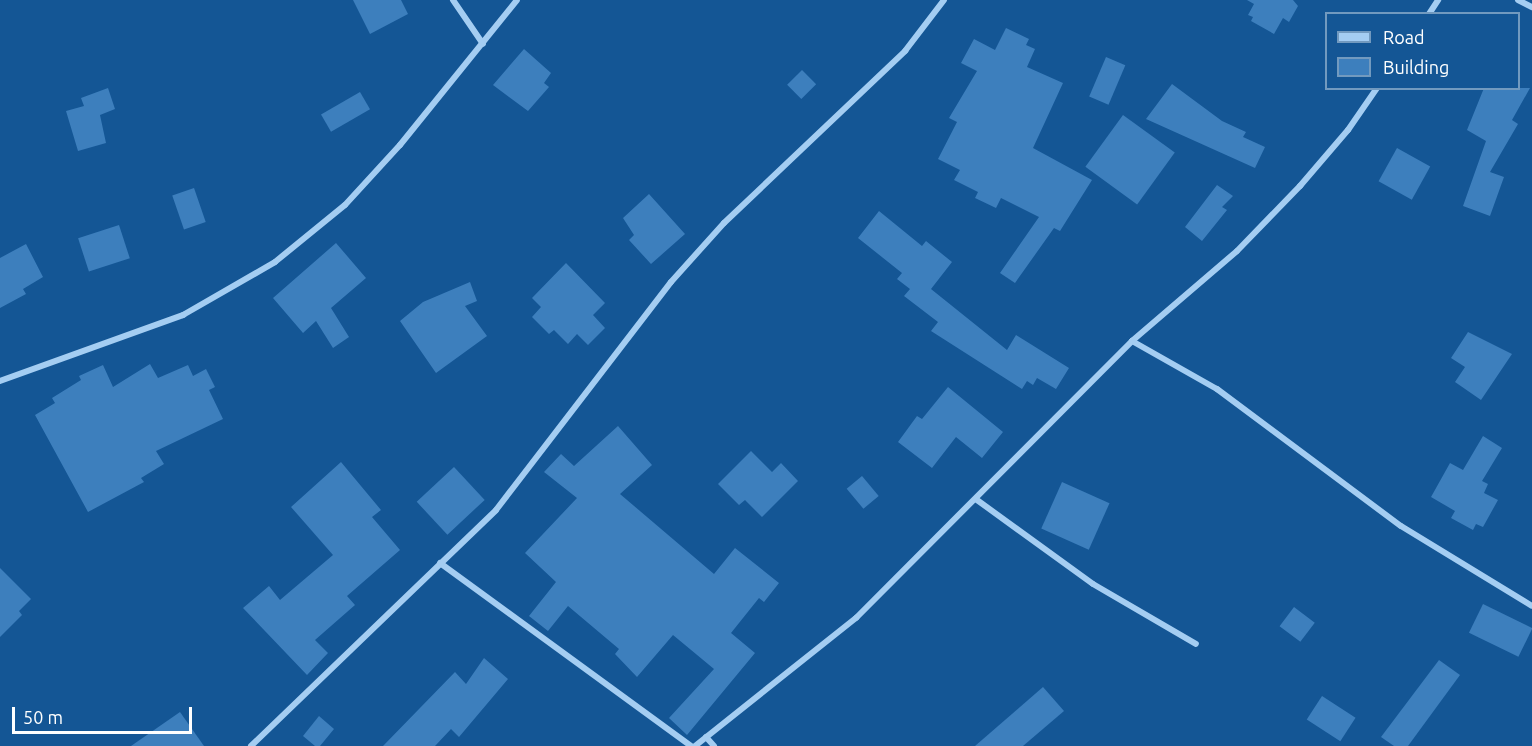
<!DOCTYPE html>
<style>
body{margin:0}
#map{position:relative;width:1532px;height:746px;overflow:hidden;background:#145695;font-family:Ubuntu,sans-serif}
div>[style]{position:absolute}
.building>*{inset:0;background:#3d7fbd;transform-origin:0 0}
.minor>*{height:6px;margin:-3px;padding:0 3px;transform-origin:3px;border-radius:3px;background:#a4cdf2}
span{translate:-50% -50%;white-space:nowrap;text-align:center;line-height:1.15;-webkit-text-stroke:4.5px #145695;paint-order:stroke}
.legend{position:absolute;left:1325px;top:12px;width:195px;height:78px;box-sizing:border-box;background:#145695;border:2px solid #729abf;margin:0;padding:8px 10px;list-style:none;font-size:18px;color:#fff}
.legend li{display:flex;align-items:center;gap:12px;height:30px}
.legend b{width:30px;border:2px solid #729abf}
.scale{position:absolute;left:12px;top:707px;width:180px;height:27px;box-sizing:border-box;border:3px solid #fff;border-top:0;padding-left:8px;font-size:18px;line-height:21px;white-space:nowrap;color:#fff;-webkit-text-stroke:4px #145695;paint-order:stroke}
</style>
<div id="map">
<div class="building">
<i style="clip-path:polygon(353px 0,401px 0,408px 14px,370px 34px)"></i>
<i style="clip-path:polygon(1247px 0,1293px 0,1298px 6px,1289px 22px,1283px 18px,1274px 34px,1251px 21px,1253px 17px,1248px 15px,1254px 4px)"></i>
<i style="clip-path:polygon(1006px 28px,1029px 39px,1026px 45px,1035px 49px,1027px 67px,1063px 83px,1033px 148px,1092px 180px,1060px 231px,1054px 228px,1015px 283px,1000px 273px,1039px 217px,1001px 198px,996px 208px,975px 198px,978px 192px,954px 180px,960px 170px,938px 159px,957px 122px,949px 118px,977px 71px,961px 63px,974px 39px,995px 50px)"></i>
<i style="clip-path:polygon(524px 49px,551px 73px,544px 83px,549px 87px,528px 111px,493px 85px)"></i>
<i style="left:1106px;top:57px;width:21px;height:43px;rotate:23deg"></i>
<i style="left:802px;top:70px;width:20px;height:21px;rotate:45deg"></i>
<i style="clip-path:polygon(1172px 84px,1222px 121px,1246px 132px,1243px 137px,1265px 147px,1255px 168px,1146px 119px)"></i>
<i style="clip-path:polygon(108px 88px,115px 109px,100px 115px,106px 143px,78px 151px,66px 111px,84px 106px,81px 98px)"></i>
<i style="clip-path:polygon(1484px 88px,1530px 88px,1512px 120px,1518px 124px,1490px 172px,1504px 177px,1490px 216px,1463px 206px,1486px 141px,1467px 130px)"></i>
<i style="left:360px;top:92px;width:20px;height:45px;rotate:60deg"></i>
<i style="left:1123px;top:115px;width:64px;height:64px;rotate:36deg"></i>
<i style="left:1397px;top:148px;width:38px;height:38px;rotate:29deg"></i>
<i style="clip-path:polygon(1217px 185px,1233px 196px,1222px 207px,1227px 210px,1202px 241px,1185px 227px)"></i>
<i style="left:194px;top:188px;width:36px;height:23px;rotate:71deg"></i>
<i style="clip-path:polygon(649px 194px,685px 234px,651px 264px,629px 240px,634px 235px,623px 218px)"></i>
<i style="clip-path:polygon(879px 211px,922px 246px,926px 241px,952px 262px,931px 289px,1007px 350px,1016px 335px,1069px 368px,1056px 389px,1037px 378px,1033px 385px,1027px 381px,1022px 389px,931px 331px,938px 322px,904px 296px,910px 289px,897px 279px,902px 273px,858px 238px)"></i>
<i style="left:119px;top:225px;width:35px;height:43px;rotate:72deg"></i>
<i style="clip-path:polygon(336px 243px,366px 278px,331px 308px,349px 337px,333px 348px,316px 321px,303px 333px,273px 298px)"></i>
<i style="clip-path:polygon(26px 244px,43px 277px,23px 289px,26px 294px,0 308px,0 258px)"></i>
<i style="clip-path:polygon(566px 263px,605px 303px,593px 315px,605px 328px,588px 345px,577px 334px,568px 344px,554px 330px,549px 334px,532px 317px,541px 307px,532px 298px)"></i>
<i style="clip-path:polygon(470px 282px,477px 301px,465px 306px,487px 336px,436px 373px,400px 321px,423px 302px)"></i>
<i style="clip-path:polygon(1468px 332px,1512px 354px,1481px 400px,1455px 382px,1465px 367px,1451px 358px)"></i>
<i style="clip-path:polygon(150px 364px,158px 378px,188px 365px,193px 376px,206px 369px,215px 387px,209px 390px,223px 419px,156px 451px,164px 464px,141px 478px,144px 482px,88px 512px,35px 415px,55px 403px,52px 398px,81px 380px,79px 376px,103px 365px,113px 387px)"></i>
<i style="clip-path:polygon(948px 387px,1003px 432px,982px 458px,956px 437px,932px 468px,898px 442px,917px 416px,922px 419px)"></i>
<i style="clip-path:polygon(618px 426px,652px 465px,620px 494px,714px 574px,735px 548px,779px 583px,764px 602px,759px 598px,731px 633px,755px 653px,687px 735px,669px 718px,714px 669px,673px 635px,637px 677px,615px 654px,619px 649px,568px 606px,548px 631px,529px 616px,556px 582px,525px 553px,577px 498px,544px 472px,561px 454px,574px 466px)"></i>
<i style="clip-path:polygon(1483px 436px,1502px 448px,1482px 481px,1488px 484px,1484px 493px,1498px 500px,1483px 527px,1476px 524px,1473px 530px,1451px 518px,1455px 511px,1431px 497px,1450px 463px,1463px 470px)"></i>
<i style="clip-path:polygon(751px 451px,772px 472px,781px 463px,798px 481px,762px 517px,745px 500px,739px 505px,718px 484px)"></i>
<i style="clip-path:polygon(341px 462px,381px 510px,372px 517px,400px 550px,347px 596px,355px 605px,315px 640px,328px 653px,307px 675px,243px 608px,269px 586px,280px 600px,333px 555px,291px 507px)"></i>
<i style="left:454px;top:467px;width:45px;height:51px;rotate:47deg"></i>
<i style="left:862px;top:476px;width:26px;height:20px;rotate:50deg"></i>
<i style="left:1062px;top:482px;width:52px;height:51px;rotate:24deg"></i>
<i style="clip-path:polygon(0 568px,31px 599px,19px 611px,22px 615px,0 637px)"></i>
<i style="left:1483px;top:604px;width:55px;height:32px;rotate:26deg"></i>
<i style="left:1294px;top:607px;width:26px;height:24px;rotate:37deg"></i>
<i style="clip-path:polygon(484px 658px,508px 679px,459px 737px,451px 729px,435px 746px,383px 746px,455px 672px,466px 684px)"></i>
<i style="clip-path:polygon(1439px 660px,1460px 675px,1408px 746px,1394px 746px,1381px 737px)"></i>
<i style="clip-path:polygon(1043px 687px,1064px 711px,1023px 746px,975px 746px)"></i>
<i style="left:1322px;top:696px;width:40px;height:28px;rotate:33deg"></i>
<i style="clip-path:polygon(180px 712px,204px 746px,131px 746px)"></i>
<i style="clip-path:polygon(319px 716px,334px 729px,320px 746px,315px 746px,303px 736px)"></i>
</div>
<div class="minor">
<i style="left:453px;top:0;width:53px;rotate:55.7deg"></i>
<i style="left:1518px;top:0;width:16px;rotate:27deg"></i>
<i style="left:1429px;top:14px;width:17px;rotate:-57deg"></i>
<i style="left:1132px;top:341px;width:98px;rotate:29.5deg"></i>
<i style="left:1217px;top:389px;width:229px;rotate:36.7deg"></i>
<i style="left:1401px;top:526px;width:153px;rotate:31.4deg"></i>
<i style="left:0;top:381px;width:195px;rotate:-19.8deg"></i>
<i style="left:183px;top:315px;width:106px;rotate:-29.9deg"></i>
<i style="left:275px;top:262px;width:90px;rotate:-39.2deg"></i>
<i style="left:345px;top:205px;width:81px;rotate:-47.5deg"></i>
<i style="left:400px;top:145px;width:186px;rotate:-51.1deg"></i>
<i style="left:977px;top:500px;width:143px;rotate:35.9deg"></i>
<i style="left:1093px;top:584px;width:119px;rotate:30.2deg"></i>
<i style="left:440px;top:563px;width:311px;rotate:36.1deg"></i>
<i style="left:706px;top:737px;width:12px;rotate:48deg"></i>
<i style="left:251px;top:746px;width:340px;rotate:-43.9deg"></i>
<i style="left:496px;top:510px;width:287px;rotate:-52.5deg"></i>
<i style="left:671px;top:282px;width:79px;rotate:-48.1deg"></i>
<i style="left:724px;top:223px;width:250px;rotate:-43.5deg"></i>
<i style="left:905px;top:51px;width:64px;rotate:-52.6deg"></i>
<i style="left:695px;top:746px;width:206px;rotate:-38.5deg"></i>
<i style="left:856px;top:618px;width:391px;rotate:-45.1deg"></i>
<i style="left:1132px;top:341px;width:138px;rotate:-40.6deg"></i>
<i style="left:1237px;top:251px;width:91px;rotate:-45.9deg"></i>
<i style="left:1300px;top:186px;width:74px;rotate:-49.4deg"></i>
<i style="left:1348px;top:130px;width:51px;rotate:-55.4deg"></i>
</div>
<ul class="legend">
<li><b style="height:8px;background:#a4cdf2"></b>Road</li>
<li><b style="height:16px;background:#3d7fbd"></b>Building</li>
</ul>
<div class="scale">50 m</div>
</div>
